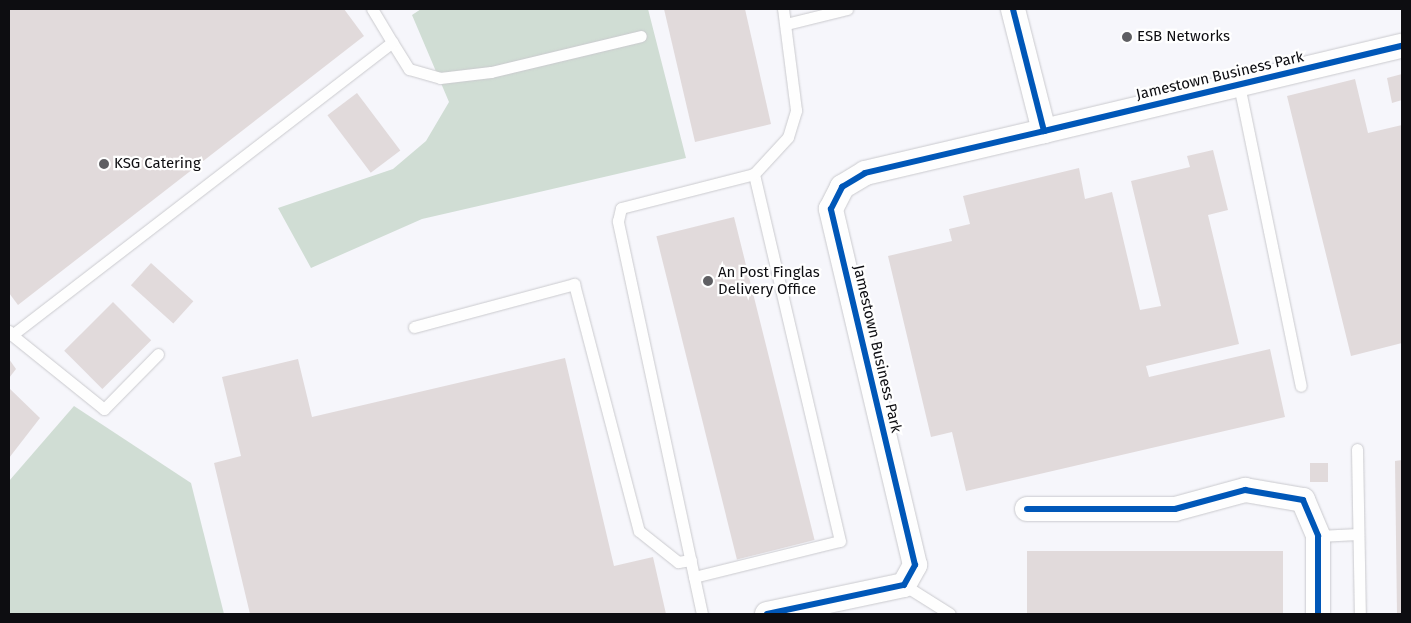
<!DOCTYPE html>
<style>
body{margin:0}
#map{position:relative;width:1411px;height:623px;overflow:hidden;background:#f6f6fb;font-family:"Fira Sans",sans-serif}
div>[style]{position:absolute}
.green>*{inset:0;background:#d0ddd4}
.building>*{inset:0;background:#e1dadb;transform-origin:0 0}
.roads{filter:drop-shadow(0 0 1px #cacace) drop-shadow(0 0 1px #cacace)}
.lane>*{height:11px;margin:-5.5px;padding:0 5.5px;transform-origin:5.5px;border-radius:5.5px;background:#fefefe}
.street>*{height:24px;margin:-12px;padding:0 12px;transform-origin:12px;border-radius:12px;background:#fefefe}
.cycleway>*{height:6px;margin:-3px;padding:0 3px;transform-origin:3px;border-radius:3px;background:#0057b8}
.dots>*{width:14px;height:14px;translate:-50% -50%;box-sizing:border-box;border:2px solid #fff;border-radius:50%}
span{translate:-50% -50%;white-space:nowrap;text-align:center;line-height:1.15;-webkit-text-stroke:4.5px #fff;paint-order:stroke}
.poi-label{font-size:15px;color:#0d0d11}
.left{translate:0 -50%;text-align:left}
.street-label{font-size:15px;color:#0d0d11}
.frame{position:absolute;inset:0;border:10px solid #0d0d11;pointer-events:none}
</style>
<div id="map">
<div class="green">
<i style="clip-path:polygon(421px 9px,648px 9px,686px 158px,422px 219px,311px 268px,278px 208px,393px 169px,426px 141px,449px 102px,412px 15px)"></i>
<i style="clip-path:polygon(74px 406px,191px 483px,224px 614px,9px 614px,9px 481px)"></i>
</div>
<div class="building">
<i style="clip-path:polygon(9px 9px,344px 9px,364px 36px,18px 305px,9px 293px)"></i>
<i style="clip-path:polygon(664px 9px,745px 9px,771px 124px,695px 142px)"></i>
<i style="clip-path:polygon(1402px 74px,1402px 100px,1392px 103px,1387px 78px)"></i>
<i style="clip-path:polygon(1355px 79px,1368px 133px,1402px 125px,1402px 343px,1351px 356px,1287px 96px)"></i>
<i style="left:357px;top:93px;width:72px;height:37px;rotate:53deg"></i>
<i style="clip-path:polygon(1213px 150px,1228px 210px,1208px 215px,1239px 344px,1146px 366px,1149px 377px,1270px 349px,1285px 417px,966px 491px,952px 432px,931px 437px,888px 256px,952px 241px,949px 229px,970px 224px,963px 196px,1079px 168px,1085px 199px,1112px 192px,1140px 310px,1161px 306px,1131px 181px,1190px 167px,1187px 156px)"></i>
<i style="left:734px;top:217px;width:333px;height:80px;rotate:76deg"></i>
<i style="left:151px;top:263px;width:57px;height:30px;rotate:42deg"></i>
<i style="left:113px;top:302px;width:54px;height:69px;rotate:45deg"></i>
<i style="clip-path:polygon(565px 358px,614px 566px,653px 557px,666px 614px,250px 614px,214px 463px,241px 456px,222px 377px,298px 359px,312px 417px)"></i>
<i style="clip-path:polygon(9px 359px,16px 369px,9px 378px)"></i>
<i style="clip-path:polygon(9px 388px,40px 418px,9px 458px)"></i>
<i style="clip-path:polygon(1402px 460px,1402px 614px,1397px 614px,1395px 461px)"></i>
<i style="left:1310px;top:463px;width:18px;height:19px"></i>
<i style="left:1283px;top:551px;width:63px;height:256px;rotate:90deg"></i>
</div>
<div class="roads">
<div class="lane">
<i style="left:786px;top:24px;width:63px;rotate:-13.8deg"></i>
<i style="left:392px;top:42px;width:32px;rotate:58deg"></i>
<i style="left:409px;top:69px;width:32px;rotate:16deg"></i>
<i style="left:440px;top:78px;width:51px;rotate:-6.7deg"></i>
<i style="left:491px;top:72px;width:154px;rotate:-13.5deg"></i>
<i style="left:1239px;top:85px;width:307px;rotate:78.4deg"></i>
<i style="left:414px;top:327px;width:166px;rotate:-15deg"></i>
<i style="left:574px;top:284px;width:255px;rotate:75.3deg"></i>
<i style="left:639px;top:531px;width:50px;rotate:38.5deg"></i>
<i style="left:678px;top:562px;width:13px;rotate:-9deg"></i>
<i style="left:9px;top:331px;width:5px;rotate:53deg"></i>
<i style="left:12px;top:335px;width:480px;rotate:-37.6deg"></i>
<i style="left:392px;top:42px;width:39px;rotate:-121deg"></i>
<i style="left:12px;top:335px;width:118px;rotate:38.8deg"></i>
<i style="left:104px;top:409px;width:77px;rotate:-45.5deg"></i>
<i style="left:1357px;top:449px;width:165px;rotate:89deg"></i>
<i style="left:1318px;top:536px;width:40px;rotate:-2.9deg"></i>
<i style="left:694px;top:577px;width:150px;rotate:-13.9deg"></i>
<i style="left:840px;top:541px;width:377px;rotate:-103.2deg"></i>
<i style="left:904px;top:585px;width:54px;rotate:32.2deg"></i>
<i style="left:702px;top:614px;width:402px;rotate:-102.1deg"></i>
<i style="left:618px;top:221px;width:13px;rotate:-77deg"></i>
<i style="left:621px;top:208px;width:137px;rotate:-14.3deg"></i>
<i style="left:754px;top:174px;width:50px;rotate:-47.4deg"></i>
<i style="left:788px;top:137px;width:28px;rotate:-73deg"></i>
<i style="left:796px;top:110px;width:102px;rotate:-97.3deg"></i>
</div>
<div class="street">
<i style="left:1044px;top:131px;width:368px;rotate:-13.4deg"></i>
<i style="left:1027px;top:509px;width:148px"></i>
<i style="left:1175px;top:509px;width:73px;rotate:-15.2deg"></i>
<i style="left:1245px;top:490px;width:59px;rotate:9.8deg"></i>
<i style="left:1303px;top:500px;width:39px;rotate:67deg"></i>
<i style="left:1318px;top:536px;width:78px;rotate:90deg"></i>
<i style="left:767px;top:614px;width:140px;rotate:-12deg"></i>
<i style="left:904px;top:585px;width:23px;rotate:-61deg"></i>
<i style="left:915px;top:565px;width:366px;rotate:-103.3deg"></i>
<i style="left:831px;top:209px;width:25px;rotate:-63deg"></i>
<i style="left:842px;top:187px;width:27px;rotate:-31deg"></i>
<i style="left:865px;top:173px;width:184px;rotate:-13.2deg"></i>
<i style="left:1044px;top:131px;width:126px;rotate:-104.3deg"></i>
</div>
</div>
<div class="cycleway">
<i style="left:1044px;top:131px;width:368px;rotate:-13.4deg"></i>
<i style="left:1027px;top:509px;width:148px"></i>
<i style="left:1175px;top:509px;width:73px;rotate:-15.2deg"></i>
<i style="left:1245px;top:490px;width:59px;rotate:9.8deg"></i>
<i style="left:1303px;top:500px;width:39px;rotate:67deg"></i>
<i style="left:1318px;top:536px;width:78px;rotate:90deg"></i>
<i style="left:767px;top:614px;width:140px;rotate:-12deg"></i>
<i style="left:904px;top:585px;width:23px;rotate:-61deg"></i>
<i style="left:915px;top:565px;width:366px;rotate:-103.3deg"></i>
<i style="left:831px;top:209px;width:25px;rotate:-63deg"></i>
<i style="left:842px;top:187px;width:27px;rotate:-31deg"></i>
<i style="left:865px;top:173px;width:184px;rotate:-13.2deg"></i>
<i style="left:1044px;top:131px;width:126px;rotate:-104.3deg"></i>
</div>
<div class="dots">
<i style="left:1127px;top:37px;background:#5f5f63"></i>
<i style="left:104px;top:164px;background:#5f5f63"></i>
<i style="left:708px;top:281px;background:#5f5f63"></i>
</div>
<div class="poi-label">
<span class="left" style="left:1137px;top:37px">ESB Networks</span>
<span class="left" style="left:114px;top:164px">KSG Catering</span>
<span class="left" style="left:718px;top:281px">An Post Finglas<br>Delivery Office</span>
</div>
<div class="street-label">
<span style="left:1220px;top:76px;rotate:-13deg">Jamestown Business Park</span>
<span style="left:877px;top:349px;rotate:77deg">Jamestown Business Park</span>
</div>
<div class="frame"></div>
</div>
